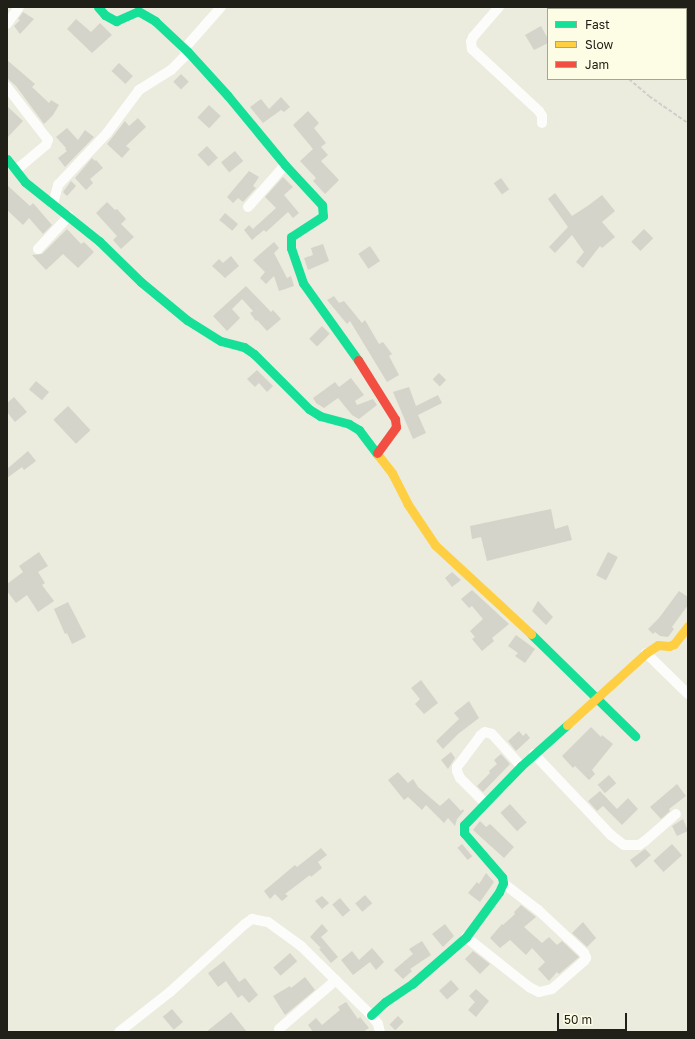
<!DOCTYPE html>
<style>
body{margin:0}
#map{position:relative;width:695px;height:1039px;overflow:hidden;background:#ebebde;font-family:"Golos Text",sans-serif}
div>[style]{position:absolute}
.building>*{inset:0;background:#d5d4ca;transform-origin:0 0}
.path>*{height:1.5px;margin-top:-0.75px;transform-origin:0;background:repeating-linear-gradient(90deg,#cececa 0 4px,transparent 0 6px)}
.street>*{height:10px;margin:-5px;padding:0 5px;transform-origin:5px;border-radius:5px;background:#fcfcfa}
.fast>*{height:9px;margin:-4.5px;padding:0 4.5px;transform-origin:4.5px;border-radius:4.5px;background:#16e098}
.slow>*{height:9px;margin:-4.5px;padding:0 4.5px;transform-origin:4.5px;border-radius:4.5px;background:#ffcf43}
.jam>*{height:9px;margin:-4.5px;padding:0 4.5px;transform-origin:4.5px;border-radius:4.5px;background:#f24e42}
span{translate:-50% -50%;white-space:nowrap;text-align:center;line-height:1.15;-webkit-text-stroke:3px #fdfde6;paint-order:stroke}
.frame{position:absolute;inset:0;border:8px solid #212018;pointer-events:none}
.legend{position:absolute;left:547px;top:8px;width:140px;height:72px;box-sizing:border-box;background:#fdfde6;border:1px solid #a5a594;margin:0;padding:5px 7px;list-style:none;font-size:12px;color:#212018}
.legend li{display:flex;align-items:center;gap:8px;height:20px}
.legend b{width:20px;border:1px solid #a5a594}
.scale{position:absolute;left:557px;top:1013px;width:70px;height:18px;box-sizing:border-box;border:2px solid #212018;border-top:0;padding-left:5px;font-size:12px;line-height:14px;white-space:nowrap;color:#212018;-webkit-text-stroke:3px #fdfde6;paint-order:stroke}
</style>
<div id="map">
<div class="building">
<i style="clip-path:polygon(23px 12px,34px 19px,20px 34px,14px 26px,20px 20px,18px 19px)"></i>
<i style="clip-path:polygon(76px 19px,91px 32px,100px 23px,112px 35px,92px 53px,67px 29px)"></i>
<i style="clip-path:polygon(541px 26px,548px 39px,548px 43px,534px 50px,525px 35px)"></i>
<i style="clip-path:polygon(7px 60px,35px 84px,32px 87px,49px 103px,51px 100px,59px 105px,53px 115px,44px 124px,16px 86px,7px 78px)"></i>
<i style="left:119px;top:63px;width:19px;height:11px;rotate:43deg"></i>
<i style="left:181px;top:74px;width:11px;height:11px;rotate:45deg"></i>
<i style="clip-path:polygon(281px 97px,290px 107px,284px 112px,281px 110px,263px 123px,250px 107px,261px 99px,269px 109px)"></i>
<i style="left:209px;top:105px;width:16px;height:17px;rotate:43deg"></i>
<i style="clip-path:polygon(7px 106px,23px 121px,7px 138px)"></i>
<i style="clip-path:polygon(308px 111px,319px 123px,314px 128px,326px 143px,321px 147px,328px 155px,321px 161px,339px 180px,325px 194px,313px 181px,316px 178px,300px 161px,313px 149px,293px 125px)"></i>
<i style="clip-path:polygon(138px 118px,146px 127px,126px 146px,130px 149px,122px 158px,107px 144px,125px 121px,129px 126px)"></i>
<i style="clip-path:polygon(67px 128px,78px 140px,85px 130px,94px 137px,65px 167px,58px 158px,67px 151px,65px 149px,66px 148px,56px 137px)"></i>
<i style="left:207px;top:146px;width:16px;height:13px;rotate:47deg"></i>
<i style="left:235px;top:151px;width:13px;height:18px;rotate:51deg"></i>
<i style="clip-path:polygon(92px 158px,95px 161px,96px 160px,103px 168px,90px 179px,93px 183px,86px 190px,75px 178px)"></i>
<i style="clip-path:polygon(249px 171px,259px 177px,253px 186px,256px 188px,243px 202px,238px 198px,233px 203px,227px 197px)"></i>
<i style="clip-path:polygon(283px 177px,293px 187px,284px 195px,299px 213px,293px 218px,288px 212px,266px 232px,264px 230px,252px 240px,244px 230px,249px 225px,253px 229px,276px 208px,265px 197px)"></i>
<i style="left:501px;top:178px;width:14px;height:9px;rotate:54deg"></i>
<i style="clip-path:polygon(71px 181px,76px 186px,67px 196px,63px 192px)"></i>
<i style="clip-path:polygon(7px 185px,30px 206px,33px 203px,52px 225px,43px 234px,29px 218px,23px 225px,7px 210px)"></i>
<i style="clip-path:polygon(555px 193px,572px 216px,589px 205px,602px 195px,615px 211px,602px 222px,615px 237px,602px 248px,600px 246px,583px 268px,576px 262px,584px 252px,572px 235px,555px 253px,549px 247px,568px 227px,548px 199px)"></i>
<i style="clip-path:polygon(107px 202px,115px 210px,117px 209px,126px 219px,121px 224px,134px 237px,121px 249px,113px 240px,117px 236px,96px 213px)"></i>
<i style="left:225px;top:213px;width:17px;height:9px;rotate:40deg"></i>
<i style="clip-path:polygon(67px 229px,81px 244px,84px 242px,94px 252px,78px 268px,63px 254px,46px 270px,32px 255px,42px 254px)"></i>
<i style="left:644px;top:229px;width:13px;height:18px;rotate:45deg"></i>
<i style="clip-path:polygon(274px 242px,279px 248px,274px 253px,287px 278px,291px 276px,294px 286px,279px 291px,274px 276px,266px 284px,260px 278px,265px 272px,253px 260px)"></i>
<i style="clip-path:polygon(323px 244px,329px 261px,308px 270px,304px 258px,313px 255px,311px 248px)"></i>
<i style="left:370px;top:246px;width:18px;height:14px;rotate:56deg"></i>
<i style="clip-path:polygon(231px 256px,239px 266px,225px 278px,212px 266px,219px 259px,223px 263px)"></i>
<i style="clip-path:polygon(246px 286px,271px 312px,273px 310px,281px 319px,267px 331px,257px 320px,256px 321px,250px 313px,253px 311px,242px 299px,232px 309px,240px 318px,227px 331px,213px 316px)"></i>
<i style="clip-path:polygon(334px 296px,339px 303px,344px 301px,362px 323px,365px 320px,379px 344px,383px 342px,392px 354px,389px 356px,399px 375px,387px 382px,350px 321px,347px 324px,327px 300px)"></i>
<i style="left:322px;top:326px;width:11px;height:18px;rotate:45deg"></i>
<i style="clip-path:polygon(257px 370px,273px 386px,267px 392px,259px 383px,255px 387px,247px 379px)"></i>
<i style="left:439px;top:373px;width:10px;height:9px;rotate:45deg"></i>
<i style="clip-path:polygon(351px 378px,364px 395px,355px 401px,357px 405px,373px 399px,377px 405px,359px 419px,352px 415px,338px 398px,324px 408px,316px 403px,313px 398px,335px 382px,339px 387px)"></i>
<i style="left:36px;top:381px;width:17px;height:11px;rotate:40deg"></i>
<i style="clip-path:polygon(409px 387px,416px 406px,438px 395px,442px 403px,418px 415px,426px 433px,413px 439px,393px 392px)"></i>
<i style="clip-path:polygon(14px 397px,27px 412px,15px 422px,7px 412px,7px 403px)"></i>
<i style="left:68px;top:406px;width:33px;height:20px;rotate:47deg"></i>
<i style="clip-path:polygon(28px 451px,36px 461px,24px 470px,22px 467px,7px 478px,7px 469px)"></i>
<i style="clip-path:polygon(551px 509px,555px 529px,568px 525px,572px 540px,487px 561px,481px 537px,472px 539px,470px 526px)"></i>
<i style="clip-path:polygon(39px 552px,48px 566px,38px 572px,45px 583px,42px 585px,54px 601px,38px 612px,27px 595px,16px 603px,7px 591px,7px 584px,23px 572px,19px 566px)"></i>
<i style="left:608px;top:552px;width:11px;height:26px;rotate:27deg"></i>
<i style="clip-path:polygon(452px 572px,461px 580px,452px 587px,445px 578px)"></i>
<i style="clip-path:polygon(472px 590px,509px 624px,492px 638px,494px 641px,482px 651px,472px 639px,475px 637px,470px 631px,483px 619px,472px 606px,469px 608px,461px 599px)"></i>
<i style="clip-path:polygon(679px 591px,688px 597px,688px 605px,672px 627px,674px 629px,668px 637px,660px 636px,655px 632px,653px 634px,648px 629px,659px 618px)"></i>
<i style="clip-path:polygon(538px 601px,553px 617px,546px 625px,532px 611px)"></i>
<i style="clip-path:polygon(68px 602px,86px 637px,72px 644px,67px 633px,65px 634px,54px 609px)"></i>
<i style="clip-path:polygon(516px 635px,535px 649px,525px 663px,515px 656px,518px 653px,508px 646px)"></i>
<i style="clip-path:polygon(421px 680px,438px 703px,424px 714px,415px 704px,420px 699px,411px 688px)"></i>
<i style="clip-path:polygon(469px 701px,479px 718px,458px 734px,443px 749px,436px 741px,459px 719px,454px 713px)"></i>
<i style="clip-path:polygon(591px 727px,601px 737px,602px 735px,613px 744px,592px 770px,595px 774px,589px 780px,575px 766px,573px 768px,562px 756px)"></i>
<i style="clip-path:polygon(519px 731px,523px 736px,526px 733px,530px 738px,516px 751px,508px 741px)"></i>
<i style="clip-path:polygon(451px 752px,455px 758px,448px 769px,441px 760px)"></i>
<i style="clip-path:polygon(501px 754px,510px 764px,483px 792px,477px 786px,490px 773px,489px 771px,497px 764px,494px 760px)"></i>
<i style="clip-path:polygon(398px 772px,408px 783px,413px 779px,418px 787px,440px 806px,449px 798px,461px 811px,463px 809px,464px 811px,457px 819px,455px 826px,448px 818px,444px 823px,426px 805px,422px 810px,408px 797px,404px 800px,388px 780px)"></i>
<i style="left:609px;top:775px;width:11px;height:15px;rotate:49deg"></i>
<i style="clip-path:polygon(677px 784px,686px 796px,669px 809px,670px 811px,661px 819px,650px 807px)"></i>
<i style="clip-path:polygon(600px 791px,617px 809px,628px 798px,638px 809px,622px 825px,603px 806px,597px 811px,588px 801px)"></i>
<i style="left:510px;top:804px;width:25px;height:13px;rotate:48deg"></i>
<i style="clip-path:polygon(683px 819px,688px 831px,677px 836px,672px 826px)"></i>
<i style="clip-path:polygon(480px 821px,486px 827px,490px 824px,514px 847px,504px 858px,473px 830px)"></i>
<i style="left:462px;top:844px;width:16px;height:6px;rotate:50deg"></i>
<i style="left:672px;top:844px;width:15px;height:25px;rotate:48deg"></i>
<i style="clip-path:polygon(321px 848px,327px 855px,318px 862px,322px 868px,311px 877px,310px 875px,285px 894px,288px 896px,282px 901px,275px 894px,270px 899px,264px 891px,295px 865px,297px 867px)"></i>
<i style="clip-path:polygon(645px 849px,651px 855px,636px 868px,630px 860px)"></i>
<i style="clip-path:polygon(486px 873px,494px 882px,480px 902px,468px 893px,477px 882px,479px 884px)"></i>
<i style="left:365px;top:895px;width:11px;height:13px;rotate:49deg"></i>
<i style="clip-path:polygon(322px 896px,329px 903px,322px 909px,315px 901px)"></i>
<i style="left:340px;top:898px;width:16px;height:10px;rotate:50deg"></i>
<i style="clip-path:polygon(521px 905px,536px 917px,524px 927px,542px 943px,549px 937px,557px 945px,562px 941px,579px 957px,559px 974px,557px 972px,549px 981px,538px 969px,545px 962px,532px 948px,526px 955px,510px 940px,500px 948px,490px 938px,502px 924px,503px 925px,515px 914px,514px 912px)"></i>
<i style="clip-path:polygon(583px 922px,596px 938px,587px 947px,572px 933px)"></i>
<i style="clip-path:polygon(322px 924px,328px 931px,321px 937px,338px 957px,331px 963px,319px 949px,321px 948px,310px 937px)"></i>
<i style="clip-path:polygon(445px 924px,454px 936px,443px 947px,432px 934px)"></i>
<i style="clip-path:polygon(422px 941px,431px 955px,410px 969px,412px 971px,403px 979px,394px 970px,413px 954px,409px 949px)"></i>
<i style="clip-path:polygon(372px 948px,384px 962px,376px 970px,370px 962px,353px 975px,341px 960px,352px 951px,359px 960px)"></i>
<i style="clip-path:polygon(473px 951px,490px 964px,480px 974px,465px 959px)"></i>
<i style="left:290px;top:953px;width:11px;height:22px;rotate:49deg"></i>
<i style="clip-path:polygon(224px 961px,239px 982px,245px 978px,258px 995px,249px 1003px,242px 995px,238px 998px,226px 981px,218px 987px,208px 973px)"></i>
<i style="clip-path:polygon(305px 977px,315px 990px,285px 1015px,273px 996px,290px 986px,291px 988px)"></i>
<i style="left:451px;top:980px;width:12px;height:16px;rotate:48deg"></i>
<i style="clip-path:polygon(476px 989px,489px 1001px,476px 1017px,468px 1010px,475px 1002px,469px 996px)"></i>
<i style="clip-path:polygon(346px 1002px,358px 1019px,360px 1017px,369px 1028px,363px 1032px,313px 1032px,308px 1025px,316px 1018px,322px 1025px,340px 1010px,338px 1007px)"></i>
<i style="left:172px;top:1009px;width:17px;height:12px;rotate:50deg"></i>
<i style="clip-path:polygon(231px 1012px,247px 1032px,206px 1032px)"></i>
<i style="left:398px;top:1016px;width:8px;height:12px;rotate:45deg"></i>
</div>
<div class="path">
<i style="left:629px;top:79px;width:26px;rotate:40deg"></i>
<i style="left:649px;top:96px;width:47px;rotate:34.7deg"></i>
</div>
<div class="street">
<i style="left:499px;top:7px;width:40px;rotate:131deg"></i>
<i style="left:473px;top:37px;width:5px;rotate:112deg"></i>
<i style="left:471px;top:42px;width:7px;rotate:82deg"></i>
<i style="left:472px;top:49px;width:91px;rotate:42.8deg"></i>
<i style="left:539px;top:111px;width:6px;rotate:59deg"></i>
<i style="left:542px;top:116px;width:7px;rotate:90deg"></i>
<i style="left:573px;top:7px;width:2px;rotate:63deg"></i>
<i style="left:642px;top:7px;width:3px;rotate:45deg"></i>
<i style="left:593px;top:9px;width:3px;rotate:-45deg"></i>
<i style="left:670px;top:9px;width:4px;rotate:-34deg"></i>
<i style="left:7px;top:24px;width:21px;rotate:-55deg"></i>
<i style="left:184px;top:49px;width:56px;rotate:-48.6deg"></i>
<i style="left:686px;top:58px;width:4px;rotate:56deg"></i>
<i style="left:7px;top:87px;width:67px;rotate:52.3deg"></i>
<i style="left:48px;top:140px;width:5px;rotate:112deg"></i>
<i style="left:46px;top:145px;width:38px;rotate:140deg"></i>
<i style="left:53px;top:204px;width:20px;rotate:-75deg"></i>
<i style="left:58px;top:185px;width:71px;rotate:-46.7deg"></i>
<i style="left:107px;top:133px;width:54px;rotate:-53.3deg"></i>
<i style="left:139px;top:90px;width:38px;rotate:-32deg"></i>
<i style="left:171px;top:70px;width:24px;rotate:-45deg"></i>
<i style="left:248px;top:207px;width:56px;rotate:-48.6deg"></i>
<i style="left:38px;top:249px;width:45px;rotate:-46.8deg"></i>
<i style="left:646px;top:653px;width:59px;rotate:44.3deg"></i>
<i style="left:534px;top:754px;width:112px;rotate:46.5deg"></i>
<i style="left:611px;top:835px;width:16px;rotate:38deg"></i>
<i style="left:624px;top:845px;width:15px"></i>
<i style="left:639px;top:845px;width:7px;rotate:-34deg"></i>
<i style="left:645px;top:841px;width:41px;rotate:-41.1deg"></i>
<i style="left:485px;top:803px;width:35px;rotate:-135deg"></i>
<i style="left:460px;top:778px;width:8px;rotate:-113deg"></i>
<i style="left:457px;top:771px;width:4px;rotate:-90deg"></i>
<i style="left:457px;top:767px;width:39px;rotate:-53deg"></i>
<i style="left:480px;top:736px;width:6px;rotate:-39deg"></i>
<i style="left:485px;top:732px;width:7px;rotate:16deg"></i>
<i style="left:492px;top:734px;width:43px;rotate:47.8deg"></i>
<i style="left:466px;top:937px;width:80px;rotate:38.4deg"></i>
<i style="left:529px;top:987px;width:11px;rotate:27deg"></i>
<i style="left:539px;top:992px;width:13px;rotate:-13deg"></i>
<i style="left:552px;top:989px;width:43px;rotate:-41.2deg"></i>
<i style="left:584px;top:961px;width:4px;rotate:-56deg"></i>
<i style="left:586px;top:958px;width:5px;rotate:-112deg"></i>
<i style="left:584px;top:953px;width:63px;rotate:-136.9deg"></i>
<i style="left:538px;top:910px;width:44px;rotate:-142.4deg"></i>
<i style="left:279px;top:1029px;width:75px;rotate:-40.7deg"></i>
<i style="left:119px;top:1032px;width:65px;rotate:-38.1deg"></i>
<i style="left:170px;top:992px;width:101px;rotate:-42.2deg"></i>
<i style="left:245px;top:924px;width:9px;rotate:-36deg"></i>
<i style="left:252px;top:919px;width:16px;rotate:11deg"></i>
<i style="left:268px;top:922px;width:41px;rotate:36deg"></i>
<i style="left:301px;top:946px;width:98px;rotate:44.6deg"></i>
<i style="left:371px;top:1015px;width:11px;rotate:52deg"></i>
<i style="left:378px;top:1024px;width:8px;rotate:76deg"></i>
</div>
<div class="fast">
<i style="left:98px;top:7px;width:11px;rotate:49deg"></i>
<i style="left:105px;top:15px;width:13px;rotate:29deg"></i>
<i style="left:116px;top:21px;width:24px;rotate:-24deg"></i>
<i style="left:138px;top:11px;width:20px;rotate:30deg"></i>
<i style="left:155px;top:21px;width:45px;rotate:43.2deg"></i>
<i style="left:188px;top:52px;width:59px;rotate:47.7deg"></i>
<i style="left:228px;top:96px;width:89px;rotate:50.4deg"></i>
<i style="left:285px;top:165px;width:54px;rotate:47.2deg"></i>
<i style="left:322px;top:205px;width:11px;rotate:85deg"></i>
<i style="left:323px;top:216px;width:38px;rotate:147deg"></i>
<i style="left:291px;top:237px;width:11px;rotate:90deg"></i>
<i style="left:291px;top:248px;width:37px;rotate:71deg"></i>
<i style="left:303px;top:283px;width:95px;rotate:54.5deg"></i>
<i style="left:7px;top:159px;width:29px;rotate:52deg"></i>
<i style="left:25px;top:182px;width:95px;rotate:38.6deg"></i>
<i style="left:99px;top:241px;width:59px;rotate:44.3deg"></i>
<i style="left:141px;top:282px;width:60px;rotate:39.6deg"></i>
<i style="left:187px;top:320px;width:40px;rotate:32deg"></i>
<i style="left:221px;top:341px;width:24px;rotate:15deg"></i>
<i style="left:244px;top:347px;width:12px;rotate:35deg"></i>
<i style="left:254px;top:354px;width:78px;rotate:45deg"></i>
<i style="left:309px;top:409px;width:13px;rotate:32deg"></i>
<i style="left:320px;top:416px;width:30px;rotate:15deg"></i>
<i style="left:349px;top:424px;width:12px;rotate:31deg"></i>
<i style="left:359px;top:430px;width:31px;rotate:53deg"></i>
<i style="left:531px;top:634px;width:146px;rotate:44.4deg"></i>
<i style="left:371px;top:1015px;width:19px;rotate:-43deg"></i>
<i style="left:385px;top:1002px;width:32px;rotate:-34deg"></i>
<i style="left:412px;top:984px;width:72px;rotate:-41deg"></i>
<i style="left:466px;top:937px;width:56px;rotate:-53.7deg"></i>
<i style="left:499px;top:892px;width:10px;rotate:-66deg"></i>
<i style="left:503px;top:883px;width:6px;rotate:-99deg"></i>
<i style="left:502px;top:877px;width:58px;rotate:-130.8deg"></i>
<i style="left:464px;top:833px;width:8px;rotate:-90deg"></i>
<i style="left:464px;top:825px;width:82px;rotate:-46deg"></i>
<i style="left:521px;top:766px;width:62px;rotate:-41.7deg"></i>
</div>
<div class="slow">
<i style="left:378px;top:455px;width:23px;rotate:52deg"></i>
<i style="left:392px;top:473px;width:34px;rotate:63deg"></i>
<i style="left:407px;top:503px;width:50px;rotate:56.3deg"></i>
<i style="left:435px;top:545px;width:131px;rotate:42.8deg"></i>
<i style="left:567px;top:725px;width:107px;rotate:-42.3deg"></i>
<i style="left:646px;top:653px;width:14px;rotate:-34deg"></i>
<i style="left:658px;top:645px;width:11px;rotate:5deg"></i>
<i style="left:669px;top:646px;width:5px;rotate:-22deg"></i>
<i style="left:674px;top:644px;width:23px;rotate:-52deg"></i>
</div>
<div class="jam">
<i style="left:358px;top:360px;width:70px;rotate:57.9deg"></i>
<i style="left:395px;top:419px;width:8px;rotate:83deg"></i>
<i style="left:396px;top:427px;width:32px;rotate:126deg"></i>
</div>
<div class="frame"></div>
<ul class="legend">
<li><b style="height:5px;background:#16e098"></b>Fast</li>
<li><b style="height:5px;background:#ffcf43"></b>Slow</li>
<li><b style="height:5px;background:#f24e42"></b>Jam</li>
</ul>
<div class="scale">50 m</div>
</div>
